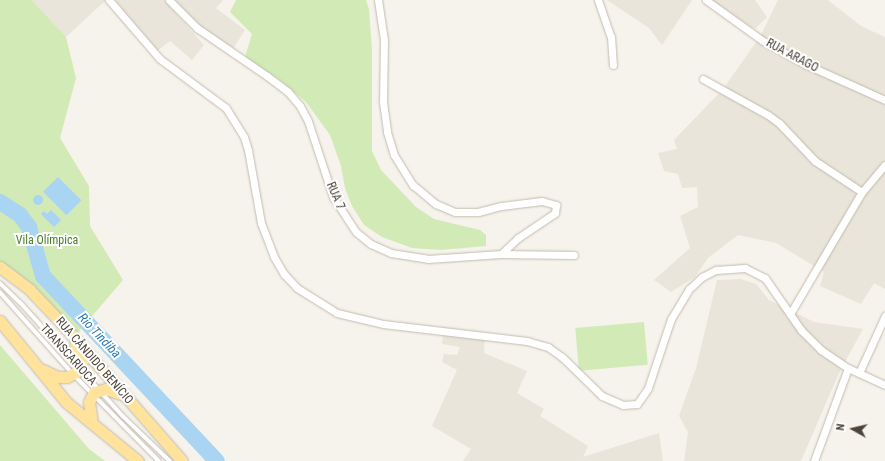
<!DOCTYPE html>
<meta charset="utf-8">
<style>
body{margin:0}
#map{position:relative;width:885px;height:461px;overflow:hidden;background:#f6f3ec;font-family:"Roboto Condensed",sans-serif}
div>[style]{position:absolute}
.residential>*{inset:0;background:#eae5da}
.green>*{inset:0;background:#d2eab5;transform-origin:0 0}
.water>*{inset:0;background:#a9d4f2;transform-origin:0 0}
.round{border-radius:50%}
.river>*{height:16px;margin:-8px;padding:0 8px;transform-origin:8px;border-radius:8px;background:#a9d4f2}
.roads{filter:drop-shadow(0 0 1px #c2bbae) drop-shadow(0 0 1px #c2bbae)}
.lane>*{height:3.5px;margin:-1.75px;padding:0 1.75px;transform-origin:1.75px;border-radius:1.75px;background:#fff}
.street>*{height:7px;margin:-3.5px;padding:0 3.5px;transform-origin:3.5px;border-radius:3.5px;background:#fff}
.primary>*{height:11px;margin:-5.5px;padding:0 5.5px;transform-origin:5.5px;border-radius:5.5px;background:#ffe39c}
span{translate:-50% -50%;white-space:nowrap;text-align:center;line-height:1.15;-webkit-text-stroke:4px #fff;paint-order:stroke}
.street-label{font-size:12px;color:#4b4439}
.park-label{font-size:12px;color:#4a7f2a}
.water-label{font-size:13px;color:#2e7ab2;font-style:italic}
.north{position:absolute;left:833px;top:409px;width:40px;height:40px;-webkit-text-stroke:3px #fff;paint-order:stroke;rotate:278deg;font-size:11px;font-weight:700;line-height:16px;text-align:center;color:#4b4439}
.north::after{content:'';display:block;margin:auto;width:14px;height:18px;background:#4b4439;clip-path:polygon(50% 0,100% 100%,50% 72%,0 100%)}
</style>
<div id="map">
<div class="residential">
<i style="clip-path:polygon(32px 0,106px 0,66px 37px)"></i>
<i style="clip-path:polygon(115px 0,164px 0,204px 45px,192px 60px,170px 41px,157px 51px)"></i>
<i style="clip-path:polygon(174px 0,223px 0,216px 8px,245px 30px,231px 52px,207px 34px)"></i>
<i style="clip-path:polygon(607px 0,692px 0,662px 45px,649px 28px)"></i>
<i style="clip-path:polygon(712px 0,755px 0,767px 17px,755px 29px,727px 13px)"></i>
<i style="clip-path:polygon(778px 0,828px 0,861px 26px,885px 37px,885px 289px,874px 283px,861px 304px,820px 286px,824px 272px,776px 243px,738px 235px,708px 258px,695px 277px,671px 292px,654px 280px,690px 248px,680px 216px,698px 207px,697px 187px,682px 188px,678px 174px,664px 171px,658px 153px,677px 149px,674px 140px,723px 89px,761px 35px)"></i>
<i style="clip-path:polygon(740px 279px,756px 284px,769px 300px,814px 322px,863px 329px,839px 373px,801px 461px,684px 461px,688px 432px,679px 416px,696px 368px,717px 280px)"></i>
<i style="clip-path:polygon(443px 335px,485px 337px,484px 353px,527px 371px,517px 393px,544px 409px,540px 416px,588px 446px,583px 457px,659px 433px,663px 461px,463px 461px,471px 449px,432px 426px,457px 370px,442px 362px,444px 354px,457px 355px,460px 347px,442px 344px)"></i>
</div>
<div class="green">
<i style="clip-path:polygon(0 0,32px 0,66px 37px,76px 78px,60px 138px,89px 186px,90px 226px,123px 280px,76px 335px,0 265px)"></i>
<i style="clip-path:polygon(236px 0,366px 0,369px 9px,372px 50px,372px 151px,381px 170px,416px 207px,434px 219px,480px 230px,486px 235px,486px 246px,441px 250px,412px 248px,382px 237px,364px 225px,352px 206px,345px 188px,341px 166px,330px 135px,306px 102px,276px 77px,249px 62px,245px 57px,252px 34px,230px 12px)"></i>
<i style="left:644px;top:322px;width:43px;height:69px;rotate:85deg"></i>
<i style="clip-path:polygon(0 345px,89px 449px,105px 461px,0 461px)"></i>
</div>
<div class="water">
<i style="left:58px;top:177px;width:33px;height:21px;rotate:45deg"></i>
<i class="round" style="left:33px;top:195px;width:10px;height:10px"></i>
<i style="clip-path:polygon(51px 210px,61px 220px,54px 227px,41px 214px,44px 211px,47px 214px)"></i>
</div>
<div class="river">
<i style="left:0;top:202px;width:24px;rotate:33deg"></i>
<i style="left:20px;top:215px;width:15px;rotate:53deg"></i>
<i style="left:29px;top:227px;width:51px;rotate:74.1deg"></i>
<i style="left:43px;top:276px;width:254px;rotate:46.8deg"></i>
</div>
<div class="roads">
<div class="lane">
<i style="left:0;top:283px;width:28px;rotate:44deg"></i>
<i style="left:20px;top:302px;width:154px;rotate:47.9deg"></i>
<i style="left:123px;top:416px;width:65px;rotate:43.8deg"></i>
<i style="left:0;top:292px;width:110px;rotate:48.3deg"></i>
<i style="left:73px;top:374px;width:122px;rotate:45.3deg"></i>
</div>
<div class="street">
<i style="left:109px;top:0;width:78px;rotate:49.2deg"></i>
<i style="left:160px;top:59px;width:82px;rotate:36.6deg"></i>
<i style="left:226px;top:108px;width:34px;rotate:58deg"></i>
<i style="left:244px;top:137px;width:14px;rotate:73deg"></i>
<i style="left:248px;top:150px;width:74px;rotate:79.9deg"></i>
<i style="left:261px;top:223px;width:36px;rotate:69deg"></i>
<i style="left:274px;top:257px;width:20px;rotate:60deg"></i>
<i style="left:284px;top:274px;width:19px;rotate:47deg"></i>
<i style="left:297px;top:288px;width:47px;rotate:32deg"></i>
<i style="left:337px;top:313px;width:47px;rotate:13.4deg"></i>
<i style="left:383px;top:324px;width:145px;rotate:6.7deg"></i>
<i style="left:527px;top:341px;width:22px;rotate:16deg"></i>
<i style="left:548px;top:347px;width:17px;rotate:36deg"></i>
<i style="left:562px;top:357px;width:56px;rotate:44.3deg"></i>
<i style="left:602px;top:396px;width:23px;rotate:23deg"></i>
<i style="left:623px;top:405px;width:14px;rotate:-4deg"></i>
<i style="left:637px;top:404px;width:19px;rotate:-55deg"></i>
<i style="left:648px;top:388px;width:73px;rotate:-71.6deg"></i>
<i style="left:671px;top:319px;width:35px;rotate:-59deg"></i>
<i style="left:689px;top:289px;width:18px;rotate:-43deg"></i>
<i style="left:702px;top:277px;width:16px;rotate:-27deg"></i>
<i style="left:716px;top:270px;width:29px;rotate:-4deg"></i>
<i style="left:745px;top:268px;width:22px;rotate:27deg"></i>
<i style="left:765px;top:278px;width:63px;rotate:55.3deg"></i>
<i style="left:801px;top:330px;width:28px;rotate:45deg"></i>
<i style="left:821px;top:350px;width:32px;rotate:34deg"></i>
<i style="left:848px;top:368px;width:41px;rotate:24.7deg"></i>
<i style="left:169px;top:0;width:40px;rotate:45deg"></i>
<i style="left:197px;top:28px;width:85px;rotate:34.4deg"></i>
<i style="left:267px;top:76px;width:26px;rotate:37deg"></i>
<i style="left:288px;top:92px;width:18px;rotate:49deg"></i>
<i style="left:300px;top:106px;width:17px;rotate:62deg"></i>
<i style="left:308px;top:121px;width:80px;rotate:71.8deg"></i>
<i style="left:333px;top:197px;width:42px;rotate:56.7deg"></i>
<i style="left:356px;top:232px;width:19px;rotate:39deg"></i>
<i style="left:371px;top:244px;width:22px;rotate:24deg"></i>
<i style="left:391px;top:253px;width:37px;rotate:9deg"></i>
<i style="left:428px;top:259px;width:73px;rotate:-3.9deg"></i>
<i style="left:501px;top:254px;width:73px;rotate:0.8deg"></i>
<i style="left:378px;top:0;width:40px;rotate:81.5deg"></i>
<i style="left:384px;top:40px;width:62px;rotate:90.9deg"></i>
<i style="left:383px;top:102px;width:30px;rotate:82deg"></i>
<i style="left:387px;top:132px;width:24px;rotate:73deg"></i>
<i style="left:394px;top:155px;width:36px;rotate:58deg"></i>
<i style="left:413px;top:185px;width:30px;rotate:40deg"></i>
<i style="left:436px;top:204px;width:21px;rotate:23deg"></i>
<i style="left:455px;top:212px;width:23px"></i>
<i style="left:478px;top:212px;width:24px;rotate:-15deg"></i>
<i style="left:501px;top:206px;width:41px;rotate:-7deg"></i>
<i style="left:542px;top:201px;width:15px;rotate:16deg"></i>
<i style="left:556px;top:205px;width:8px;rotate:97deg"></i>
<i style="left:555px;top:213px;width:45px;rotate:146deg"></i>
<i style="left:518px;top:238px;width:23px;rotate:137deg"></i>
<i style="left:598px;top:0;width:39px;rotate:71deg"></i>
<i style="left:611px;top:37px;width:28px;rotate:86deg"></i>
<i style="left:706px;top:0;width:70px;rotate:35.7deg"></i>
<i style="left:763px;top:41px;width:48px;rotate:28.7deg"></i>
<i style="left:805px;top:64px;width:88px;rotate:24.2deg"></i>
<i style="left:703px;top:79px;width:74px;rotate:29deg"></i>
<i style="left:768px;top:115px;width:14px;rotate:36deg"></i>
<i style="left:779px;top:123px;width:52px;rotate:46.5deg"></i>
<i style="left:815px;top:161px;width:56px;rotate:33.4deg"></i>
<i style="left:790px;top:314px;width:142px;rotate:-59.5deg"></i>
<i style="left:862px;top:192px;width:35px;rotate:-50deg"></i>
<i style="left:859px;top:373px;width:63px;rotate:-65.5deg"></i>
<i style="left:814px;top:461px;width:99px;rotate:-69.9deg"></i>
</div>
<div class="primary">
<i style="left:0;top:267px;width:38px;rotate:37deg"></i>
<i style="left:30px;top:290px;width:50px;rotate:46.6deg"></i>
<i style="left:64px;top:326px;width:179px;rotate:48.8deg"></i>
<i style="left:0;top:321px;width:104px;rotate:50.8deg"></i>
<i style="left:66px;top:402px;width:93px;rotate:39.3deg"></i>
<i style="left:43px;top:370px;width:17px;rotate:25deg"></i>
<i style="left:58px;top:377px;width:9px"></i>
<i style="left:67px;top:377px;width:10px;rotate:-29deg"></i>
<i style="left:76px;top:372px;width:13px;rotate:-61deg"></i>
<i style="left:82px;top:361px;width:18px;rotate:-112deg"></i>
<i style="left:92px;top:423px;width:21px;rotate:-98deg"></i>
<i style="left:89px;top:402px;width:11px;rotate:-63deg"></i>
<i style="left:94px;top:392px;width:12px;rotate:-14deg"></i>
<i style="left:106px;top:389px;width:18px;rotate:19deg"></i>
</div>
</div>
<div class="street-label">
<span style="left:792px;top:56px;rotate:28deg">RUA ARAGO</span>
<span style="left:335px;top:196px;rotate:67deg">RUA 7</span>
<span style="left:68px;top:355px;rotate:48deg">TRANSCARIOCA</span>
<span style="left:94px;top:361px;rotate:49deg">RUA CÂNDIDO BENÍCIO</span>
</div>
<div class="park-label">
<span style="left:47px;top:241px">Vila Olímpica</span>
</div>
<div class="water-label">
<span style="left:99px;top:336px;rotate:47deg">Rio Tindiba</span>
</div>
<div class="north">N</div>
</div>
